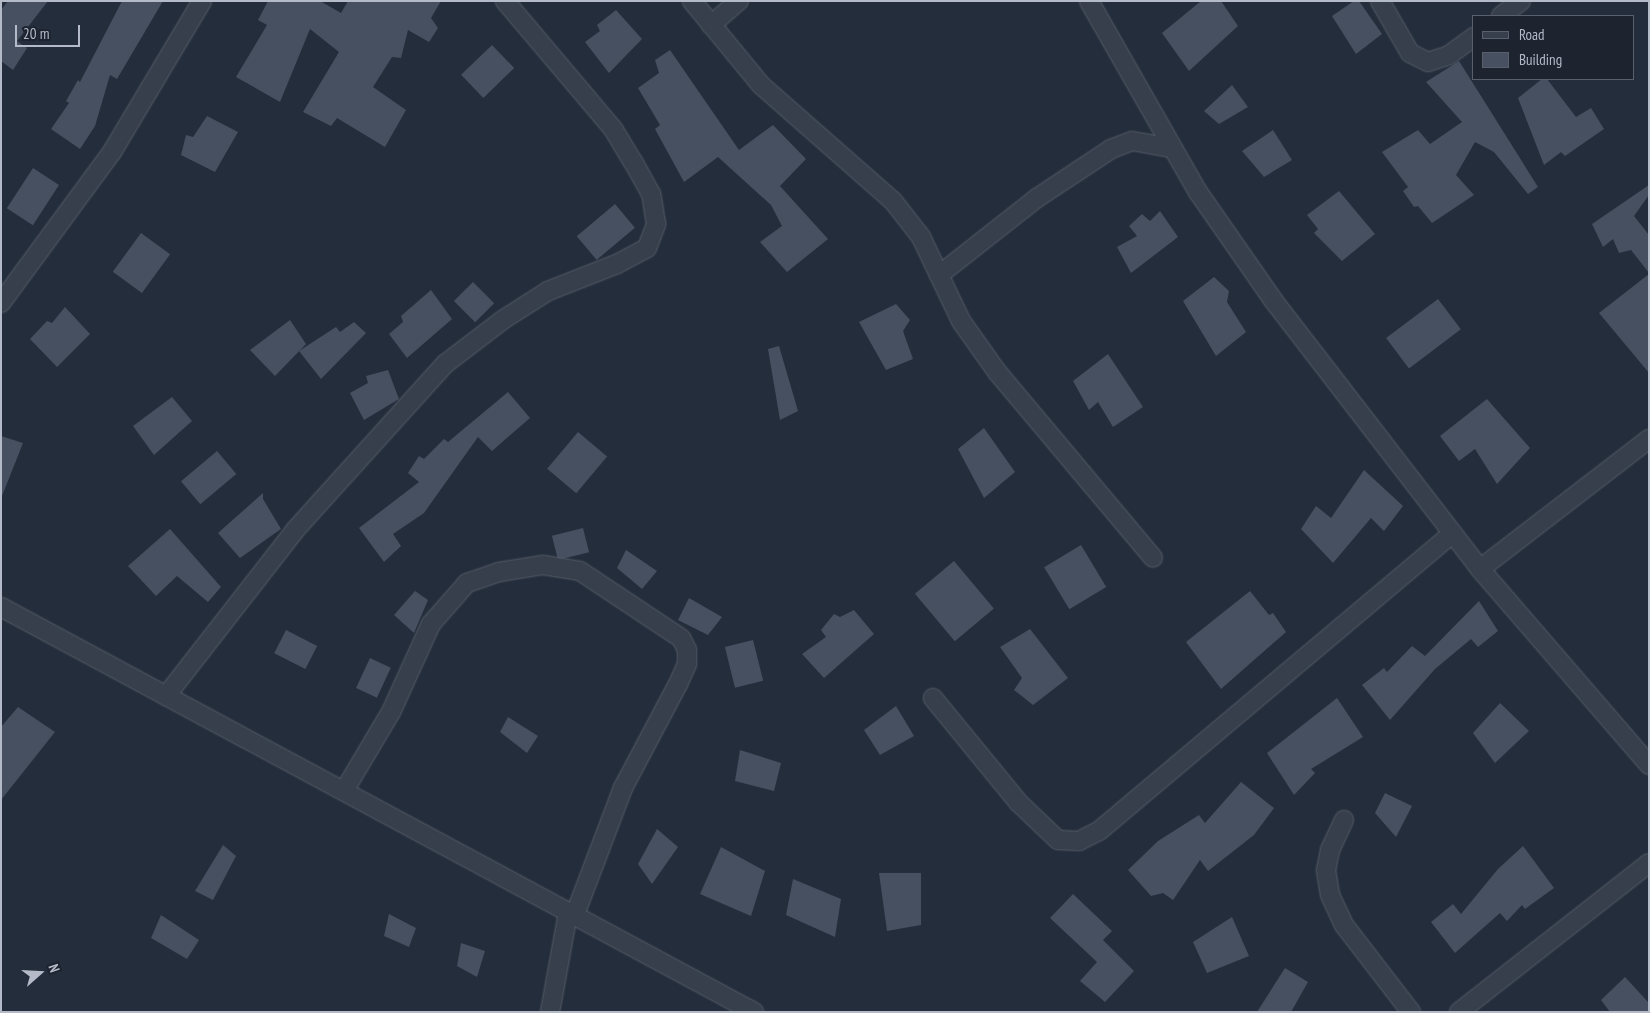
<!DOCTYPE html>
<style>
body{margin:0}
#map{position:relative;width:1650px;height:1013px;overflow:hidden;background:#242d3b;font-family:"PT Sans Narrow",sans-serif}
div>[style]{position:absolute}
.building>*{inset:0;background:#465060;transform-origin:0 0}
.roads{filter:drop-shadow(0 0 1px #565d69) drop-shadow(0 0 1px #565d69)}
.street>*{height:18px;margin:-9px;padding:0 9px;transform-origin:9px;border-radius:9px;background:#383f4c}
span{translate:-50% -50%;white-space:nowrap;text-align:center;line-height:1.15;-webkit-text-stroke:4.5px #1d2430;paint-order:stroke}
.frame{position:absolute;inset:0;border:2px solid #b4bac7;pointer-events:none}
.legend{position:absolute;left:1472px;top:15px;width:162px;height:65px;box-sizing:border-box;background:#1d2430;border:1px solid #59606c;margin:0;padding:6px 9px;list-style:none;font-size:15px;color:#b4bac7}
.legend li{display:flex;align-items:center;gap:10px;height:25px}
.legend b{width:25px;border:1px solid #59606c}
.north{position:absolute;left:15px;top:948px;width:50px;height:50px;-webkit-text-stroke:4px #1d2430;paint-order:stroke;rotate:71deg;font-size:14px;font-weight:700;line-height:20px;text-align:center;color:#b4bac7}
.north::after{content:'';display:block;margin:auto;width:18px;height:22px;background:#b4bac7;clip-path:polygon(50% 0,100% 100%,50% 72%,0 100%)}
.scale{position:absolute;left:15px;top:25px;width:65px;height:22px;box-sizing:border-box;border:2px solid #b4bac7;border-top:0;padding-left:6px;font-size:15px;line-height:18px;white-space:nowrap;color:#b4bac7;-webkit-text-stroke:4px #1d2430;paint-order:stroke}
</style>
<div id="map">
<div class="building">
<i style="clip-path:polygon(8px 1px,48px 1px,17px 41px,27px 48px,13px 70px,1px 61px,1px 10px)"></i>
<i style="clip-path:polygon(122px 1px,163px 1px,117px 79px,110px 75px,95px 126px,80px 149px,51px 129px,69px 103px,66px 101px,78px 80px,80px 82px)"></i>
<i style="clip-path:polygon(268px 1px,320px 1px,341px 13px,348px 1px,441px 1px,431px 18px,438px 28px,429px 42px,408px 30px,401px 58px,392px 57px,373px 87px,406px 110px,385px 147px,337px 118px,331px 126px,303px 112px,339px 52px,310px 29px,280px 102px,236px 77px,267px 25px,258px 20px)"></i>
<i style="clip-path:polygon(1201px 1px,1221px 1px,1238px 26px,1189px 71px,1162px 33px)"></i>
<i style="clip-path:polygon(1354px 1px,1359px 1px,1382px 34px,1356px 54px,1332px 16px)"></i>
<i style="clip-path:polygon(616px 10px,642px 39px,609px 73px,585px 42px,600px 31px,597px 25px)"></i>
<i style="left:492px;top:45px;width:32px;height:43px;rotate:46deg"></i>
<i style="clip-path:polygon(670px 50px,739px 150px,773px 125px,806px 159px,780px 186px,828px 239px,787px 272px,760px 242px,782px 226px,771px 205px,718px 157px,684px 182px,655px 129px,660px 125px,638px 88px,659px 73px,655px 60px)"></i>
<i style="clip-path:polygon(1459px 61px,1538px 187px,1528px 194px,1494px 152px,1475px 142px,1456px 175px,1474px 195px,1432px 223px,1418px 206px,1414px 207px,1403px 191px,1408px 187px,1382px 152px,1418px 130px,1430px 144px,1462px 122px,1426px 82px)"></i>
<i style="clip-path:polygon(1542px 79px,1547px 79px,1576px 117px,1591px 108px,1604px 129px,1565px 156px,1561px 152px,1544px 165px,1518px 98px)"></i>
<i style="clip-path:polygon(1232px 85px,1248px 107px,1219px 124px,1204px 111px)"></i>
<i style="clip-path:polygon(207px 116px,238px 132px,215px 172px,181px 155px,186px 135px,193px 137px)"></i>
<i style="clip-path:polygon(1273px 130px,1292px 160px,1264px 177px,1242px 151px)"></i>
<i style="left:33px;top:168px;width:31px;height:48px;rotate:33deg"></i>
<i style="clip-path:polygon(1649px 185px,1649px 195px,1634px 216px,1649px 235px,1649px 273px,1631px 250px,1619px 253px,1613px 239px,1603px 247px,1592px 224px)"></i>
<i style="clip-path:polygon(1339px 191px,1375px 234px,1342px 261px,1314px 233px,1318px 229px,1307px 215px)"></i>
<i style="left:615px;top:204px;width:31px;height:50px;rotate:50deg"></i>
<i style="clip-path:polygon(1160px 211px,1178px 237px,1131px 273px,1117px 247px,1137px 236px,1129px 226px,1142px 214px,1150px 221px)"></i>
<i style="left:141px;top:233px;width:36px;height:48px;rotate:36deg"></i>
<i style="clip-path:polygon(1649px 274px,1649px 373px,1599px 313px)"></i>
<i style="clip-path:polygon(1214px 277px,1229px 291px,1227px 302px,1246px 332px,1216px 356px,1183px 301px)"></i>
<i style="left:473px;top:282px;width:30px;height:27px;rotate:45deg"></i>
<i style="clip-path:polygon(431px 290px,452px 319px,407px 358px,389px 334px,403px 322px,401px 316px)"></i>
<i style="left:1438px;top:299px;width:38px;height:65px;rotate:53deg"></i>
<i style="clip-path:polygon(896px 304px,910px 320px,903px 331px,913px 359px,886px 370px,859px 322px)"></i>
<i style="clip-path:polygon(65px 307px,90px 334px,57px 367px,30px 339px,47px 321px,52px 323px)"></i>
<i style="clip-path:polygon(290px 320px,306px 344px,275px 376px,250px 350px)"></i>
<i style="clip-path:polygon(354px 322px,366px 333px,321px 379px,299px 351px,336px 327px,340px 332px)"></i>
<i style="clip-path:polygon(779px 346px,798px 411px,780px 420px,768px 349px)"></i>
<i style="clip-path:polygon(1108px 354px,1143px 407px,1113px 427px,1098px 402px,1089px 410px,1073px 381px)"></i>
<i style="clip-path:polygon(388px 370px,399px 399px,364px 420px,350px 393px,368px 383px,366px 376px)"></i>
<i style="clip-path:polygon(508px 392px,530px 418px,492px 451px,478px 437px,424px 513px,393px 534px,401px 546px,384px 562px,359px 528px,419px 482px,408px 473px,419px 456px,424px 459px,444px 439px,448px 442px)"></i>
<i style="clip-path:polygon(172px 397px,192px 421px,154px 455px,133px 426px)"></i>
<i style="clip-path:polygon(1487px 399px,1530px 448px,1497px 484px,1475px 449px,1459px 461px,1440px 436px)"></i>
<i style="clip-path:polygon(984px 428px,1015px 472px,984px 498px,958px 449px)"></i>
<i style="left:578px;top:432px;width:38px;height:48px;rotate:40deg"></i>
<i style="clip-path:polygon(1px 436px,23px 443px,2px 496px,1px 495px)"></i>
<i style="left:217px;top:451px;width:30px;height:47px;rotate:50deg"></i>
<i style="clip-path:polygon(1364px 470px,1403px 506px,1384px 531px,1371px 518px,1333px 563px,1301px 529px,1316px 506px,1331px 518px)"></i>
<i style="clip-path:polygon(263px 493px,263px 499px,281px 529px,240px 558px,218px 533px)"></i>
<i style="left:583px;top:528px;width:25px;height:32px;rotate:76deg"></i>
<i style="clip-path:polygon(170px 529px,221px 587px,208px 602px,177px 576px,156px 596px,128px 566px)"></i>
<i style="left:1081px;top:545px;width:49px;height:43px;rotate:59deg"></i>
<i style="clip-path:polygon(626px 550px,657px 571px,642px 589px,617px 568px)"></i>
<i style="left:954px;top:561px;width:62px;height:51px;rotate:50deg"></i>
<i style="clip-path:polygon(415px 591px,428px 600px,414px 633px,394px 615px)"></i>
<i style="clip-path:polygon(1250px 591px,1269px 615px,1273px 613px,1286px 632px,1221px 689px,1186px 642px)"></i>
<i style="clip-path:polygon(689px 598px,722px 617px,708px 635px,678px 620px)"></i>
<i style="clip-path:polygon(1479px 601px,1498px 631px,1478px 647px,1471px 639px,1435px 669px,1390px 720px,1362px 685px,1384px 668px,1387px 672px,1412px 646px,1425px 656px)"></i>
<i style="clip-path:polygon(854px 610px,874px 634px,824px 678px,802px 654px,826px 637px,821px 630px,834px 614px,840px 617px)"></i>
<i style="clip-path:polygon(1030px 629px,1068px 678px,1033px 705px,1014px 690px,1022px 678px,1000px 647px)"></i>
<i style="left:286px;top:630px;width:35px;height:26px;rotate:27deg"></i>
<i style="left:753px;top:640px;width:42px;height:29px;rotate:76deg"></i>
<i style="left:370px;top:658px;width:23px;height:33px;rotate:25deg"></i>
<i style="clip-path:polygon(1337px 698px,1363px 737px,1311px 769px,1315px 773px,1294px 795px,1267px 753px)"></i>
<i style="clip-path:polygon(1500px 703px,1529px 731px,1495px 763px,1473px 733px)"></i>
<i style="clip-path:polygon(896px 706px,914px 736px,880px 755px,864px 730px)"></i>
<i style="clip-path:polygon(18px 707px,55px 732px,1px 800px,1px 727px)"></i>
<i style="clip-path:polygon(508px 717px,538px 736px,527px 753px,500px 732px)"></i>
<i style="clip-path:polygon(740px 750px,781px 763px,774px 791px,735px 781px)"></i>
<i style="clip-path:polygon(1241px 782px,1274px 808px,1254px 835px,1208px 871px,1200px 860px,1173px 900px,1163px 893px,1151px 896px,1128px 870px,1158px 841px,1199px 815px,1205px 823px)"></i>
<i style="clip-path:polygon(1385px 793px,1412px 806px,1396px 837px,1375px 813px)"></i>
<i style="clip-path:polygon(657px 829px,678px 847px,652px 884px,638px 864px)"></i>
<i style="clip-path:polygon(223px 845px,236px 856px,213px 900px,195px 891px)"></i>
<i style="clip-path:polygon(1523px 846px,1554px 888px,1525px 909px,1522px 905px,1507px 921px,1500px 913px,1455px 953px,1431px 922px,1453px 904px,1461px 914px,1498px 869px)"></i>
<i style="clip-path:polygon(721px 847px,765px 871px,751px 916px,700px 894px)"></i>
<i style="clip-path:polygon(879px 873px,921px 873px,921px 925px,887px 931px)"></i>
<i style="clip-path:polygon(793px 879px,841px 899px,835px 937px,786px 915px)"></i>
<i style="clip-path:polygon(1073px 894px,1112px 931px,1103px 940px,1134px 971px,1105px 1002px,1080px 981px,1097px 962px,1050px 918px)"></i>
<i style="clip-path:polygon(389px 914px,416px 928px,409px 947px,384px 936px)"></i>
<i style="clip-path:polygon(161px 915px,199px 940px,187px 959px,151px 938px)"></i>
<i style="clip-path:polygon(1232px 917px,1249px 956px,1207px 973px,1193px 942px)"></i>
<i style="clip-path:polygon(461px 943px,485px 951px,477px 977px,457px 966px)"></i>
<i style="clip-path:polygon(1285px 968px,1308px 982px,1291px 1012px,1257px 1012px)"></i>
<i style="clip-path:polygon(1625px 977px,1649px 1003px,1649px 1012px,1610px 1012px,1601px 1000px)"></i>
</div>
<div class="roads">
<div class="street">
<i style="left:692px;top:1px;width:109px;rotate:50.6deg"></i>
<i style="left:761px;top:85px;width:176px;rotate:41.3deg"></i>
<i style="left:893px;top:201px;width:46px;rotate:52.1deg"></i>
<i style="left:921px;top:237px;width:93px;rotate:64.5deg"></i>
<i style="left:961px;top:321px;width:64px;rotate:54.6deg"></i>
<i style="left:998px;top:373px;width:241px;rotate:50deg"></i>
<i style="left:1089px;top:1px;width:220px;rotate:60.3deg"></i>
<i style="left:1198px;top:192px;width:131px;rotate:55.2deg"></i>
<i style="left:1273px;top:300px;width:339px;rotate:52.4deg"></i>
<i style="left:1480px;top:569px;width:259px;rotate:49.2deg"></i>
<i style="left:1380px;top:1px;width:60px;rotate:60deg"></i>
<i style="left:1410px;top:53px;width:20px;rotate:27deg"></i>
<i style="left:1428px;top:62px;width:22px;rotate:-18deg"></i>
<i style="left:1449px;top:55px;width:31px;rotate:-36deg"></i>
<i style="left:1501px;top:16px;width:25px;rotate:-37deg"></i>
<i style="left:711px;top:25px;width:37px;rotate:-41deg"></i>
<i style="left:939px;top:275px;width:125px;rotate:-38.2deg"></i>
<i style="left:1037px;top:198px;width:89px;rotate:-33.5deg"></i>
<i style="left:1111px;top:149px;width:22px;rotate:-21deg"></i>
<i style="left:1132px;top:141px;width:41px;rotate:9.9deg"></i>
<i style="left:1px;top:303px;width:187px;rotate:-53.7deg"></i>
<i style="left:112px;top:152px;width:176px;rotate:-59.2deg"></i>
<i style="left:1480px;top:569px;width:213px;rotate:-37.6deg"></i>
<i style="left:1px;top:607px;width:855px;rotate:28.27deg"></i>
<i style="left:166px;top:696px;width:210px;rotate:-52.1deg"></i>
<i style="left:295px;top:530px;width:224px;rotate:-47.9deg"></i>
<i style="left:445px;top:364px;width:74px;rotate:-37.3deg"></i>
<i style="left:504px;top:319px;width:52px;rotate:-32.5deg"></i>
<i style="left:548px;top:291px;width:74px;rotate:-21.4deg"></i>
<i style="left:617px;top:264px;width:34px;rotate:-28deg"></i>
<i style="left:647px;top:248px;width:26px;rotate:-69deg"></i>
<i style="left:656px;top:224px;width:30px;rotate:-99deg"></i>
<i style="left:651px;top:194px;width:37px;rotate:-119deg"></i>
<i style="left:633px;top:162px;width:37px;rotate:-121deg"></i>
<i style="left:614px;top:130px;width:169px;rotate:-130.2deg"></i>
<i style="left:933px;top:698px;width:136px;rotate:50.7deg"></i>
<i style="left:1019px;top:803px;width:54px;rotate:43.5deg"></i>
<i style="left:1058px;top:840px;width:21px;rotate:3deg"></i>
<i style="left:1079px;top:841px;width:22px;rotate:-27deg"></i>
<i style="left:1099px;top:831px;width:461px;rotate:-40.1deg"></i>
<i style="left:344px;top:791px;width:92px;rotate:-59.3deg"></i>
<i style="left:391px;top:712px;width:97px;rotate:-65.6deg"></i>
<i style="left:431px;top:624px;width:55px;rotate:-48.7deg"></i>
<i style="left:467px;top:583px;width:34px;rotate:-19deg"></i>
<i style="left:499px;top:572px;width:45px;rotate:-9deg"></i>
<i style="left:543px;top:565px;width:37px;rotate:9deg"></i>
<i style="left:580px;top:571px;width:121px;rotate:33.6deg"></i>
<i style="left:681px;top:638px;width:13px;rotate:63deg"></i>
<i style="left:687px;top:650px;width:14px;rotate:90deg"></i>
<i style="left:687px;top:664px;width:22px;rotate:114deg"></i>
<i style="left:678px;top:684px;width:118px;rotate:117.9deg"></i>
<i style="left:623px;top:788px;width:138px;rotate:110.8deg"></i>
<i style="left:1344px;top:820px;width:33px;rotate:115deg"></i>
<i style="left:1330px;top:850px;width:20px;rotate:101deg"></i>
<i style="left:1326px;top:870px;width:25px;rotate:81deg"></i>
<i style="left:1330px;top:895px;width:33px;rotate:65deg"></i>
<i style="left:1344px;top:925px;width:110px;rotate:52.4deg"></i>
<i style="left:550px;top:1012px;width:101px;rotate:-79.7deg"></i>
<i style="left:1459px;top:1012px;width:241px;rotate:-38.1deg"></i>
</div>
</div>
<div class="frame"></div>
<ul class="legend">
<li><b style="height:6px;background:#383f4c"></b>Road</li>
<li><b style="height:14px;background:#465060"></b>Building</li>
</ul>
<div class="north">N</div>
<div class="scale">20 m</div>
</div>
